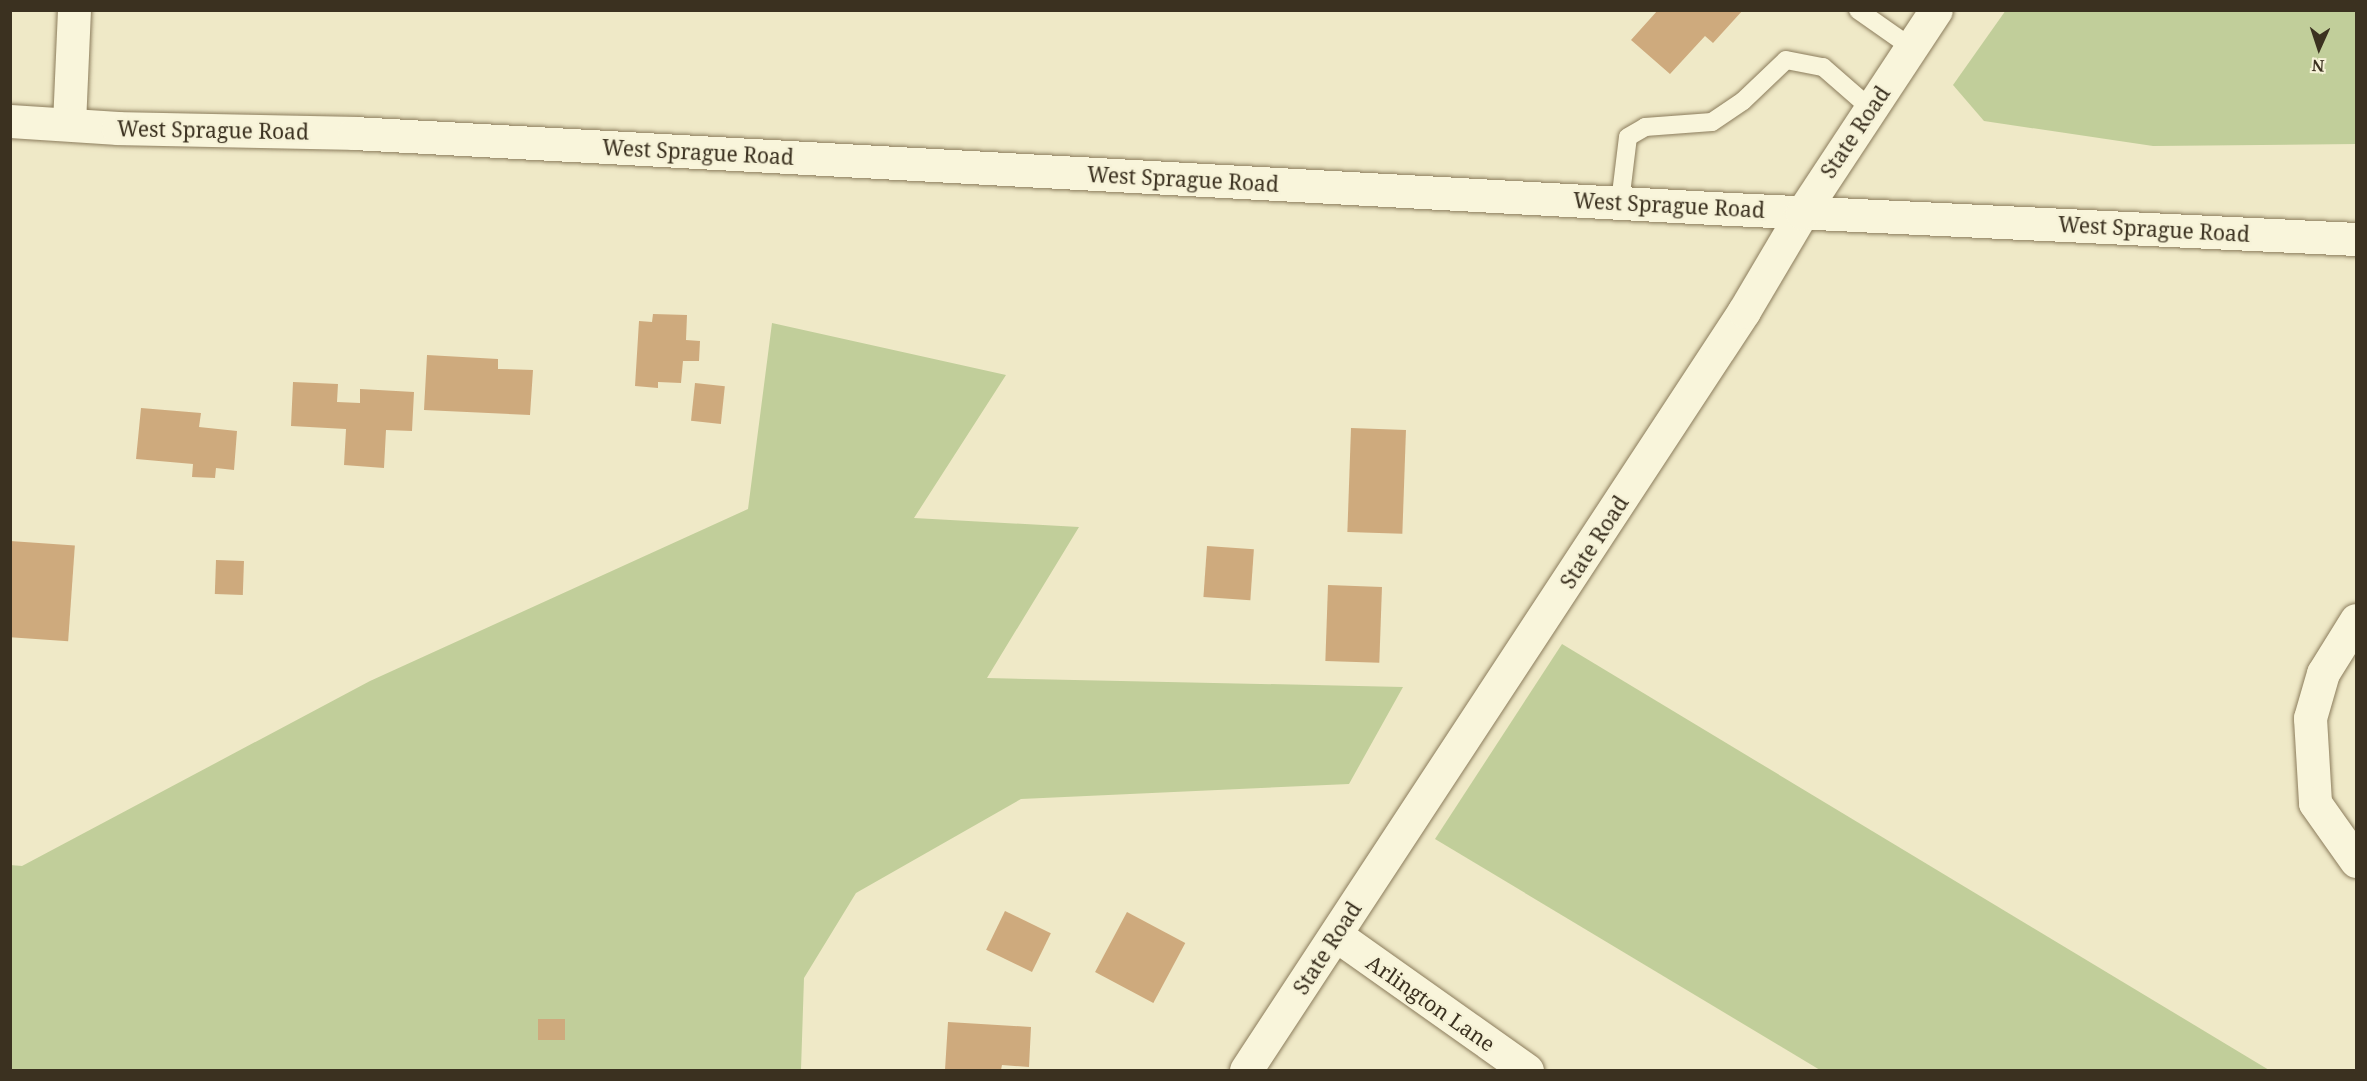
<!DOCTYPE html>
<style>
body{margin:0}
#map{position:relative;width:2367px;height:1081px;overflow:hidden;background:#efe9c7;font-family:"Noto Serif",serif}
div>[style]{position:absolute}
.green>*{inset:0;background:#c1ce9a}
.building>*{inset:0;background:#ceaa7d;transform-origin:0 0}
.roads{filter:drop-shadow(0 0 2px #8b7c5c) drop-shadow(0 0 2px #8b7c5c)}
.lane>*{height:18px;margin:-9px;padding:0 9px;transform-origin:9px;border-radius:9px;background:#f9f5db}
.street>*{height:33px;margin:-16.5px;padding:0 16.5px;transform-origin:16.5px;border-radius:16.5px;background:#f9f5db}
.secondary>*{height:33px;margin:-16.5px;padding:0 16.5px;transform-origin:16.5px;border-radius:16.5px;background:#f9f5db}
span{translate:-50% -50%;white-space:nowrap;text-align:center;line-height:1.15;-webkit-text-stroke:4.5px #f6f2d7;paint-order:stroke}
.street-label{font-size:21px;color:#3b3120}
.frame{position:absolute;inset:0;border:12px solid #3b3120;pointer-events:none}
.north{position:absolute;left:2289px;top:18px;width:60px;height:60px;-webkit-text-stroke:4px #f6f2d7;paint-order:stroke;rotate:183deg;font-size:16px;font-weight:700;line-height:24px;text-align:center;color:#3b3120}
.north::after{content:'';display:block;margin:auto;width:21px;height:27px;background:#3b3120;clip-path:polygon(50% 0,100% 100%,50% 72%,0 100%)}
</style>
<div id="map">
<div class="green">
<i style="clip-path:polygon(2006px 10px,2356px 11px,2356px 144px,2153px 146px,1984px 121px,1953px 85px)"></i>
<i style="clip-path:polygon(772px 323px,1006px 375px,914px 518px,1079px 527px,987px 678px,1403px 687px,1349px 784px,1021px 799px,856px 893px,804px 978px,801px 1070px,11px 1070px,10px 865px,22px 866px,370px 681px,748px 509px)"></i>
<i style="clip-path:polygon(1562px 644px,2269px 1070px,1820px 1070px,1435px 839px)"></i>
</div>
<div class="building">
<i style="clip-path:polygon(1658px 10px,1743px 10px,1713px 43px,1705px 36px,1670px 74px,1631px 40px)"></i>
<i style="clip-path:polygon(653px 314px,687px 315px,686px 340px,700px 341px,699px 361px,683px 361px,681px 383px,658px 382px,658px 388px,635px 386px,639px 321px,652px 322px)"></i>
<i style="clip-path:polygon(427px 355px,498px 359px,498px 369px,533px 370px,530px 415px,424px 410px)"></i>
<i style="clip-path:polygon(293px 382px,338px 384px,337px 402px,360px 403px,360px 389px,414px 392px,412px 431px,386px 430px,384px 468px,344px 465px,346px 429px,291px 426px)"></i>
<i style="left:695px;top:383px;width:30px;height:38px;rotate:6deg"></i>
<i style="clip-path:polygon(141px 408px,201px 413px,199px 427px,237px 431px,234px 470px,216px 468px,215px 478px,192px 477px,193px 464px,136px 459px)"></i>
<i style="left:1351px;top:428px;width:55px;height:104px;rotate:2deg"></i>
<i style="left:10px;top:541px;width:65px;height:96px;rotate:4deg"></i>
<i style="left:1207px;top:546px;width:47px;height:51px;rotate:4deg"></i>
<i style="left:216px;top:560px;width:28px;height:34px;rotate:2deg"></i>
<i style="left:1328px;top:585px;width:54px;height:76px;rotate:2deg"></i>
<i style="left:1005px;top:911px;width:51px;height:43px;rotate:26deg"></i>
<i style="left:1127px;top:912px;width:66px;height:68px;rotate:28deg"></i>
<i style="left:538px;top:1019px;width:27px;height:21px"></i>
<i style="clip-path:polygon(948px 1022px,1031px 1027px,1029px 1067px,1002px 1065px,1001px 1070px,945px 1070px)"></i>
</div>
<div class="roads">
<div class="lane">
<i style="left:1858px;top:10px;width:66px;rotate:35.1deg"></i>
<i style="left:1620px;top:202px;width:65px;rotate:-83deg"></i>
<i style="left:1628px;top:137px;width:20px;rotate:-30deg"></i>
<i style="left:1645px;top:127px;width:67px;rotate:-4.3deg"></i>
<i style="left:1712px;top:122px;width:37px;rotate:-34deg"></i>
<i style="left:1743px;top:101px;width:59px;rotate:-43.6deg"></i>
<i style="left:1786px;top:60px;width:38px;rotate:11deg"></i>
<i style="left:1823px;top:67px;width:62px;rotate:41.1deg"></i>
</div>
<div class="street">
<i style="left:69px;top:124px;width:114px;rotate:-87.5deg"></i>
<i style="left:2356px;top:620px;width:62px;rotate:121.9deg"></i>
<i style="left:2323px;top:673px;width:47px;rotate:106.1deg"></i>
<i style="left:2310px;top:718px;width:85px;rotate:86.6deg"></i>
<i style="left:2315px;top:803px;width:71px;rotate:54.7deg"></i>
<i style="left:1336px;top:935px;width:234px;rotate:35.3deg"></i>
</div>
<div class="secondary">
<i style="left:10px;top:121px;width:108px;rotate:3.7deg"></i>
<i style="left:118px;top:128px;width:236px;rotate:1.2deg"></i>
<i style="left:354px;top:133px;width:1380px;rotate:3.16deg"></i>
<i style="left:1732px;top:209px;width:625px;rotate:2.75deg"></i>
<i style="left:1246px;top:1070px;width:908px;rotate:-56.73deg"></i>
<i style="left:1744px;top:311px;width:114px;rotate:-59.4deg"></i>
<i style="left:1802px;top:213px;width:243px;rotate:-56.6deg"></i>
</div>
</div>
<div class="street-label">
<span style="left:213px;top:130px;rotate:1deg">West Sprague Road</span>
<span style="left:1855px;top:132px;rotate:-56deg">State Road</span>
<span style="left:698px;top:152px;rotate:3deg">West Sprague Road</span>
<span style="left:1183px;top:179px;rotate:3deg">West Sprague Road</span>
<span style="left:1669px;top:205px;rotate:3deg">West Sprague Road</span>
<span style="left:2154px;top:229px;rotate:3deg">West Sprague Road</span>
<span style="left:1594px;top:542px;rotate:-57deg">State Road</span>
<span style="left:1327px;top:948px;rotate:-57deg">State Road</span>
<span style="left:1431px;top:1003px;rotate:35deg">Arlington Lane</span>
</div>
<div class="frame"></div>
<div class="north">N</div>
</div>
